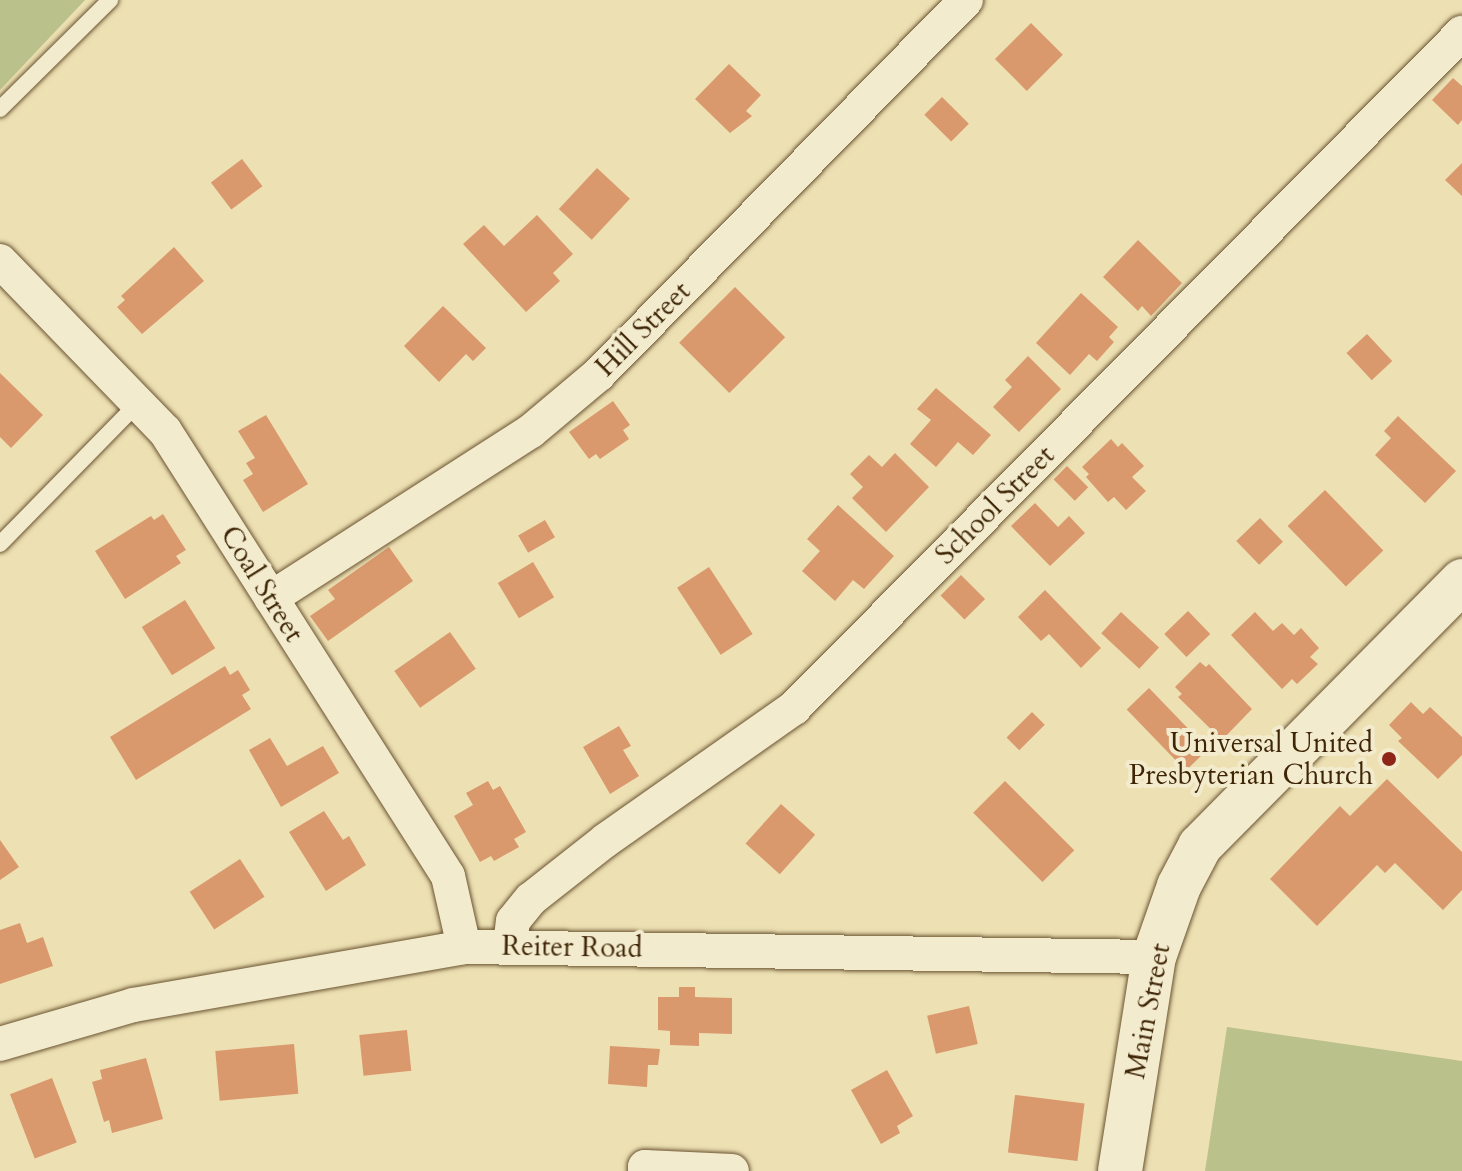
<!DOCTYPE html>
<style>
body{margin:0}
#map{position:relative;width:1462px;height:1171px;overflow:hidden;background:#ede0b3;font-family:Cardo,serif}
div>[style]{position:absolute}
.green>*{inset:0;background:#bbc18a}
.building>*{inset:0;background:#d9996d;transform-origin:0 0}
.roads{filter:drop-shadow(0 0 2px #6a5431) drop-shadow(0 0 2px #6a5431)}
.lane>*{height:16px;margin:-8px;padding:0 8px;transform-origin:8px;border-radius:8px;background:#f3ebce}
.street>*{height:34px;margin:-17px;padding:0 17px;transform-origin:17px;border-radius:17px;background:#f3ebce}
.secondary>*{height:44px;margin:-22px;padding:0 22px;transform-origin:22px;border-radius:22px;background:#f3ebce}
.dots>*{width:22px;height:22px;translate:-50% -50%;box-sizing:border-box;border:4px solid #f3ebce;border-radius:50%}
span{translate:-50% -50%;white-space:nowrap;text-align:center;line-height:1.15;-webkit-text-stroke:8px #f3ebce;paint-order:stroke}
.street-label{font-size:28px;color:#3e2506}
.poi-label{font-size:28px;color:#3e2506}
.right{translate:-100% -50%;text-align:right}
</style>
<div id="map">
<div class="green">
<i style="clip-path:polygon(0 0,85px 0,0 90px)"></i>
<i style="clip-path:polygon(1227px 1027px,1462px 1061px,1462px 1171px,1205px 1171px)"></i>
</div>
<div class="building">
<i style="left:1031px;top:23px;width:45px;height:51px;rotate:45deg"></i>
<i style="clip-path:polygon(729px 64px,761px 95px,746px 111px,752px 116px,730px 133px,695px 99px)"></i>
<i style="clip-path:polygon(1453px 78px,1462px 86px,1462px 120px,1458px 125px,1432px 100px)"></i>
<i style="left:942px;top:97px;width:38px;height:25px;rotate:45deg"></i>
<i style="left:242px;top:159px;width:34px;height:39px;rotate:53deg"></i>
<i style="clip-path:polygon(1462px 163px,1462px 196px,1445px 180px)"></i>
<i style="left:597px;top:168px;width:45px;height:56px;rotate:43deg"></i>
<i style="clip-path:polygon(537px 215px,573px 254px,553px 273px,560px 281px,526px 312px,463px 244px,484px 225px,504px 246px)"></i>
<i style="clip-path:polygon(1138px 240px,1182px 283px,1151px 316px,1142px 306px,1138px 311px,1103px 277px)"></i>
<i style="clip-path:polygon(174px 247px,204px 281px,142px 334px,117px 307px,125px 300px,121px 296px)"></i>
<i style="left:735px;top:287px;width:71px;height:79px;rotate:45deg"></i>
<i style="clip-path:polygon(1081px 293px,1118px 327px,1109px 337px,1114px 342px,1097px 361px,1089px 354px,1070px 375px,1036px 343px)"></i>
<i style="clip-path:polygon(443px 306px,486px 348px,473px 361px,466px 354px,439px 382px,404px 346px)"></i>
<i style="left:1367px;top:334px;width:37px;height:28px;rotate:47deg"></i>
<i style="clip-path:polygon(1028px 356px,1061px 389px,1019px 432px,993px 407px,1012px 387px,1005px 380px)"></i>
<i style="clip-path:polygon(0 373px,43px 415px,11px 448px,0 437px)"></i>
<i style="clip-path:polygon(936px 388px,991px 435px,973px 455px,958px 442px,936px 467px,910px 444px,931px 420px,917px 409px)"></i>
<i style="clip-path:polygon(613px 401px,630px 425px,623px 430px,629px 439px,600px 459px,596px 454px,589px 459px,569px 432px)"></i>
<i style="clip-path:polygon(266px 415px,308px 484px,263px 512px,243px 480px,253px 474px,246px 463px,255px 458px,238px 431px)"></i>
<i style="clip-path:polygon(1398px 416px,1456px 471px,1425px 503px,1375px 455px,1391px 438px,1384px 431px)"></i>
<i style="clip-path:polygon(1111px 439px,1118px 447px,1122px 443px,1144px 466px,1132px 477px,1146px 491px,1126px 510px,1114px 497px,1108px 502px,1086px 477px,1089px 474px,1082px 467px)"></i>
<i style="clip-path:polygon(895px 453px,929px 487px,886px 532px,852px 498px,863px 487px,850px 474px,869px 455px,882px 467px)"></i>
<i style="left:1067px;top:466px;width:30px;height:19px;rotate:45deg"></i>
<i style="left:1325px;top:490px;width:84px;height:52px;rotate:46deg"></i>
<i style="clip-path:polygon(1035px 503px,1058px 527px,1069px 516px,1085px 533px,1050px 566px,1011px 526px)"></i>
<i style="clip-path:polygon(838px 505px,894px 556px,864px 589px,853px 580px,835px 601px,802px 571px,820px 551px,807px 539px)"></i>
<i style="clip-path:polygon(163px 514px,186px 550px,176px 556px,181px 563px,125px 599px,95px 551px,151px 516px,154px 520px)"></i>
<i style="left:1260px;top:518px;width:33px;height:33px;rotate:46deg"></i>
<i style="left:545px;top:520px;width:20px;height:31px;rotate:60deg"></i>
<i style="clip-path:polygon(389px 547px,413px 581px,328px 641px,310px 616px,335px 599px,328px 590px)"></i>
<i style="left:533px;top:562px;width:41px;height:41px;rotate:59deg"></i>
<i style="left:709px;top:567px;width:80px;height:38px;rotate:57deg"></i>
<i style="left:961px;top:575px;width:34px;height:29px;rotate:45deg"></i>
<i style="clip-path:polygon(1045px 590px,1101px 648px,1081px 668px,1049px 634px,1041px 641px,1018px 617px)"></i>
<i style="left:185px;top:600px;width:57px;height:51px;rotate:58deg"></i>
<i style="left:1188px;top:611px;width:32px;height:33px;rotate:46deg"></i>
<i style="left:1121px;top:612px;width:52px;height:29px;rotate:43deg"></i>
<i style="clip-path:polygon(1255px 612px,1273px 631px,1282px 623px,1294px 635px,1301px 628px,1319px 648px,1310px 657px,1318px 664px,1297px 684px,1292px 679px,1282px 689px,1231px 635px)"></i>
<i style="left:450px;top:632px;width:45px;height:68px;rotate:55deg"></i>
<i style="clip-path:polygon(1200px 662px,1206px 667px,1209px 664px,1252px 709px,1222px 740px,1178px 697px,1182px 694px,1175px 687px)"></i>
<i style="clip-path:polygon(225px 666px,230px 675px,238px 670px,250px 690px,242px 695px,251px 709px,136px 780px,110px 737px)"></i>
<i style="left:1149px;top:688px;width:85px;height:31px;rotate:46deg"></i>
<i style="clip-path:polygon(1411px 702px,1423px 714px,1430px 707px,1462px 737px,1462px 755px,1438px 779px,1398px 741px,1402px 738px,1389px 725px)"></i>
<i style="left:1032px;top:712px;width:18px;height:36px;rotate:45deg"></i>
<i style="clip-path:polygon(619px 726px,631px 746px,623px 750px,639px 776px,610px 794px,583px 747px)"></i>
<i style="clip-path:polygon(270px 738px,287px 766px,323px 746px,339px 773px,281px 807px,249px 750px)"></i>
<i style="clip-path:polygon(1387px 779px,1462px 852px,1462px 890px,1443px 910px,1395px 863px,1385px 873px,1377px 865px,1317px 926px,1270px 879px,1340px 806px,1350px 816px)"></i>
<i style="clip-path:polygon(488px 781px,493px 790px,500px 786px,526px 832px,514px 839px,519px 847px,494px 861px,491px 856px,480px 862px,454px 816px,473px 805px,466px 793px)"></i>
<i style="left:1005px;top:781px;width:98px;height:45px;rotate:45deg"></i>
<i style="left:781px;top:804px;width:46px;height:53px;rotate:42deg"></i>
<i style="clip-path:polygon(324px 811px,343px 840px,349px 836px,366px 865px,326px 891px,289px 832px)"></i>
<i style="clip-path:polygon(0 840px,19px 867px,0 880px)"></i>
<i style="left:240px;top:859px;width:45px;height:60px;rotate:57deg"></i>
<i style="clip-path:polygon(20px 923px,27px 943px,43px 937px,53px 966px,0 984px,0 930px)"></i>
<i style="clip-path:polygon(679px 987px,695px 987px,695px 997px,732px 998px,732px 1034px,699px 1033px,699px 1046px,670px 1045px,670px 1031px,658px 1030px,658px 997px,679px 997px)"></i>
<i style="left:969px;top:1006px;width:39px;height:43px;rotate:77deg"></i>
<i style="left:407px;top:1030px;width:41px;height:48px;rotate:84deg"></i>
<i style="left:294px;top:1044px;width:50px;height:79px;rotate:85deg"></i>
<i style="clip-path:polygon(610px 1046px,660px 1049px,658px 1065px,648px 1065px,647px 1087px,608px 1084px)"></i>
<i style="clip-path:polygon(146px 1058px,163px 1119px,112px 1133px,109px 1120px,104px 1122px,92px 1082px,102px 1079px,100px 1070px)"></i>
<i style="clip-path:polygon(887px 1070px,913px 1116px,897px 1126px,900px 1133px,881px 1144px,851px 1090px)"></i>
<i style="left:52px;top:1078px;width:69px;height:45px;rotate:69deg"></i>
<i style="left:1015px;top:1095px;width:70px;height:58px;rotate:7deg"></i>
</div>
<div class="roads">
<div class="lane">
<i style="left:0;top:109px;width:155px;rotate:-44.7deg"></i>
<i style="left:0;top:544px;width:197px;rotate:-45.6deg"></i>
</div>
<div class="street">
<i style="left:0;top:261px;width:237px;rotate:45.9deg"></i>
<i style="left:165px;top:431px;width:527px;rotate:57.55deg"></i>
<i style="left:448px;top:876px;width:73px;rotate:77.3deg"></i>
<i style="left:271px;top:598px;width:309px;rotate:-32.7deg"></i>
<i style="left:531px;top:431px;width:89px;rotate:-40deg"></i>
<i style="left:599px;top:374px;width:524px;rotate:-45.54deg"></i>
<i style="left:510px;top:945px;width:24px;rotate:-83deg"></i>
<i style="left:513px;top:921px;width:28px;rotate:-51deg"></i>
<i style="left:531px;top:899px;width:95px;rotate:-38.2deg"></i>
<i style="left:606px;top:840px;width:230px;rotate:-35.1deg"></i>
<i style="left:794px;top:708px;width:950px;rotate:-45.3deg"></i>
<i style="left:0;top:1044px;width:139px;rotate:-16.3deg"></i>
<i style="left:133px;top:1005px;width:336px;rotate:-9.9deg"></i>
<i style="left:464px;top:947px;width:690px;rotate:0.83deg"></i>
<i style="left:645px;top:1171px;width:4px;rotate:-90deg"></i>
<i style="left:645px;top:1167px;width:87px;rotate:2.6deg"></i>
</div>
<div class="secondary">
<i style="left:1120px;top:1171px;width:217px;rotate:-81deg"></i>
<i style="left:1154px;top:957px;width:75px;rotate:-70.6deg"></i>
<i style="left:1179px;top:886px;width:45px;rotate:-62.3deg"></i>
<i style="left:1200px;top:846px;width:373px;rotate:-45.3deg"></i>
</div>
</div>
<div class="dots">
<i style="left:1389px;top:759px;background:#8f2418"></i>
</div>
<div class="street-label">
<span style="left:643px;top:329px;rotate:-45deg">Hill Street</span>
<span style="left:995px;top:505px;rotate:-45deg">School Street</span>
<span style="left:262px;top:584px;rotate:58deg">Coal Street</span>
<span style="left:572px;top:947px;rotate:1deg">Reiter Road</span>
<span style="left:1148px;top:1011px;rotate:-79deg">Main Street</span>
</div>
<div class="poi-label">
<span class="right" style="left:1373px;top:759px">Universal United<br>Presbyterian Church</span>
</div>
</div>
